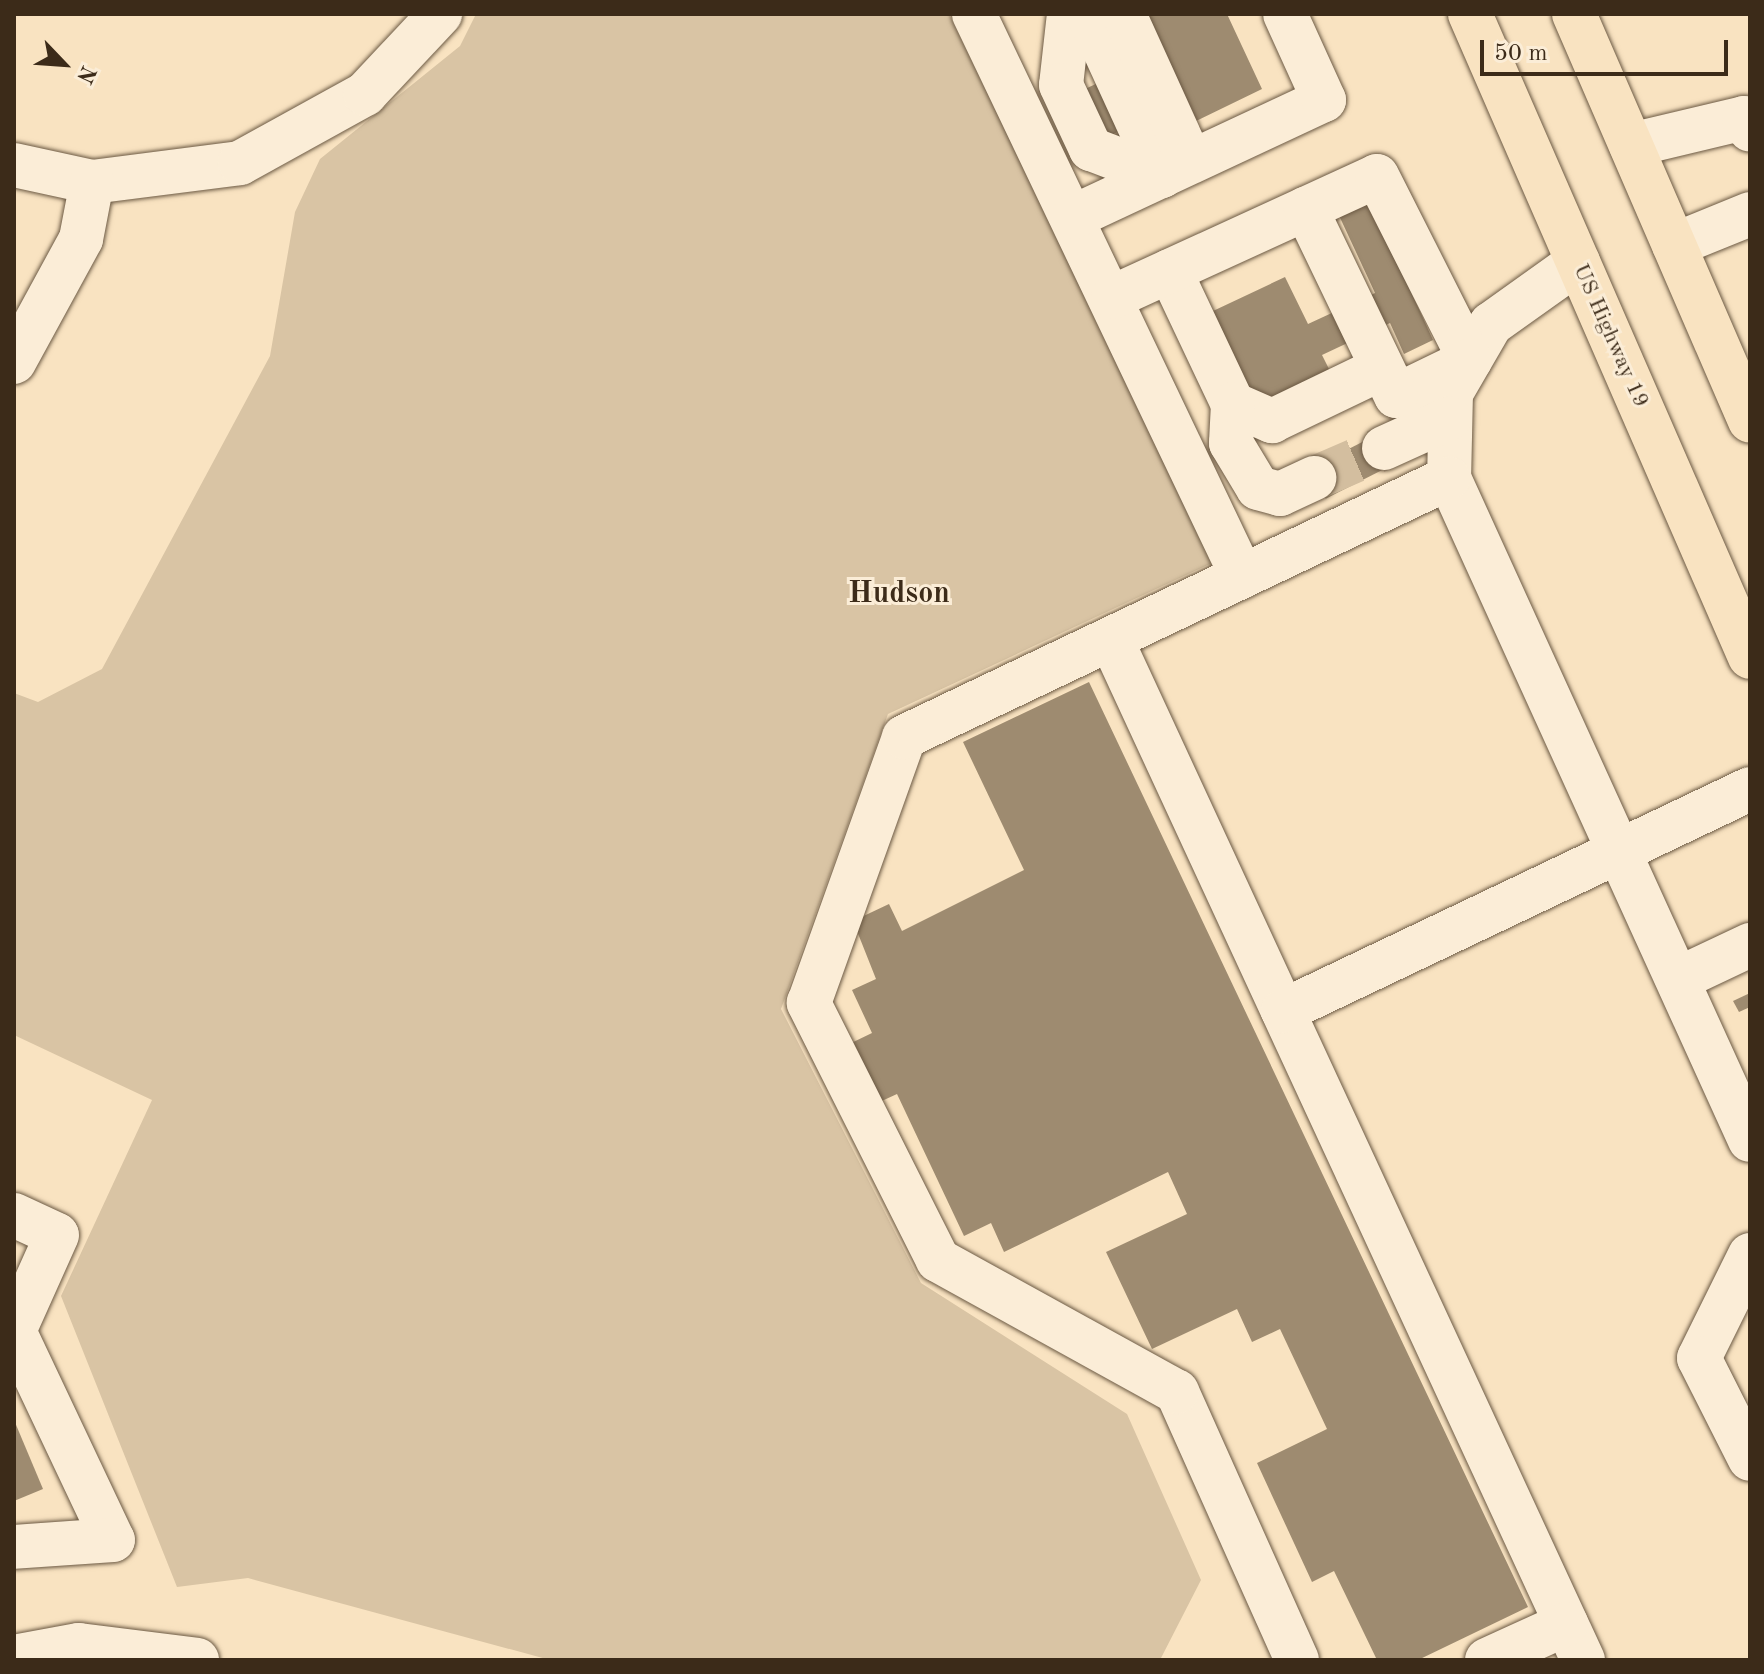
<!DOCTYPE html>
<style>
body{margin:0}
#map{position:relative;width:1764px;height:1674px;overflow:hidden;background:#f9e3c1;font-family:"Old Standard TT",serif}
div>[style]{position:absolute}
.green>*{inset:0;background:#d9c4a4}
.building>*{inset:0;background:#9e8b70;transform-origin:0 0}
.minor-tunnel>*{height:44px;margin-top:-22px;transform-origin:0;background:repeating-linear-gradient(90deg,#d3be9f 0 44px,transparent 0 66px)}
.roads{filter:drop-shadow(0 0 2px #6b5943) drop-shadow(0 0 2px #6b5943)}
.minor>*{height:44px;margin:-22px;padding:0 22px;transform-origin:22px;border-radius:22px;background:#fbedd7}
.highway>*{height:44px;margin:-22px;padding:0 22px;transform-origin:22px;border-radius:22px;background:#f9e3c1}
span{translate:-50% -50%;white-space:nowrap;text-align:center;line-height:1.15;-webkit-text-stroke:6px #fbedd7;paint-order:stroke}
.street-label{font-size:22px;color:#3c2b19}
.district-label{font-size:30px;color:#3c2b19;font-weight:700}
.frame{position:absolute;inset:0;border:16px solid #3c2b19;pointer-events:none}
.north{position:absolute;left:24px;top:24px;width:80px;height:80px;-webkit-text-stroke:6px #fbedd7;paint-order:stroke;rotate:115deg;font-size:22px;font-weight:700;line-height:32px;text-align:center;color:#3c2b19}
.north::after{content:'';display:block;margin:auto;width:28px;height:36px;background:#3c2b19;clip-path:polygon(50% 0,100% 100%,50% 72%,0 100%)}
.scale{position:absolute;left:1480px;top:40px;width:248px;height:36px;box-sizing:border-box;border:4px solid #3c2b19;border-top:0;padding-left:10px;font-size:24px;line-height:28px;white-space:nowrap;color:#3c2b19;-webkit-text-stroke:6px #fbedd7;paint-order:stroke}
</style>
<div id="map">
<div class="green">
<i style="clip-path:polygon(476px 14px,949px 14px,1214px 562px,888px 714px,781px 1009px,921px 1283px,1127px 1414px,1201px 1580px,1160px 1660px,550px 1660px,248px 1578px,177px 1587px,61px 1296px,152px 1100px,14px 1035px,14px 693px,38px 702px,102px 669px,270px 356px,295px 212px,320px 159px,460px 46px)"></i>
</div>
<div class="building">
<i style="clip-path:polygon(1145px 14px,1227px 14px,1262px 89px,1192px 123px,1181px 102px,1105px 138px,1083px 90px,1159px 54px)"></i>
<i style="clip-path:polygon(1367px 195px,1433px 340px,1404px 354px,1390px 323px,1322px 355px,1330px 371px,1257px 405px,1213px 311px,1285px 277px,1308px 324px,1375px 293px,1336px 209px)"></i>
<i style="left:1378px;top:434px;width:34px;height:76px;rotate:63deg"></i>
<i style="clip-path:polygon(1089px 682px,1528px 1607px,1418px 1660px,1377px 1660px,1334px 1571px,1312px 1582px,1257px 1463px,1327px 1429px,1280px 1329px,1252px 1342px,1237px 1309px,1152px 1349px,1106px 1252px,1187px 1214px,1168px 1172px,1004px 1252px,991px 1223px,964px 1236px,897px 1094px,873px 1105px,845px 1046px,872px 1033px,852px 990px,876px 979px,853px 921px,889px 904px,902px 931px,1024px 870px,963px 742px)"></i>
<i style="clip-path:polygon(1750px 993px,1750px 1007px,1739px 1012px,1733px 1001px)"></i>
<i style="clip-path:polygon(14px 1420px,43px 1489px,14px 1501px)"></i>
</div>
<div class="minor-tunnel">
<i style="left:1315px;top:478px;width:75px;rotate:-23.5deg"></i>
</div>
<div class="roads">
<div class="minor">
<i style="left:974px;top:14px;width:623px;rotate:64.51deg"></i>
<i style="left:1069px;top:14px;width:71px;rotate:96.4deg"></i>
<i style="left:1061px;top:85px;width:71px;rotate:64.9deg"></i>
<i style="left:1091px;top:149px;width:76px;rotate:20.8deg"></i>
<i style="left:1088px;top:14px;width:178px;rotate:65.4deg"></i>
<i style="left:1124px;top:14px;width:162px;rotate:65.6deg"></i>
<i style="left:1631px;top:145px;width:116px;rotate:-13.4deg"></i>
<i style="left:1744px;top:118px;width:13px;rotate:63deg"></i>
<i style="left:14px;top:165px;width:80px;rotate:12.3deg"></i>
<i style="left:92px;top:182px;width:149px;rotate:-7.3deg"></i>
<i style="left:240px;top:163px;width:143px;rotate:-28.9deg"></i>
<i style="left:365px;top:94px;width:110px;rotate:-46.8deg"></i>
<i style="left:1073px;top:217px;width:277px;rotate:-25deg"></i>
<i style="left:1324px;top:100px;width:94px;rotate:-114.4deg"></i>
<i style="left:1674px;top:245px;width:82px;rotate:-22.2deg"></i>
<i style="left:1578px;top:262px;width:107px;rotate:144.5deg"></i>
<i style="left:1491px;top:324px;width:80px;rotate:120.1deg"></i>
<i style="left:1451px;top:393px;width:85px;rotate:91.3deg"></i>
<i style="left:1449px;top:478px;width:727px;rotate:65.55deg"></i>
<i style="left:1170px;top:271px;width:147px;rotate:64.7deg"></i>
<i style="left:1233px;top:404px;width:43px;rotate:23.6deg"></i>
<i style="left:1272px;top:421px;width:122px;rotate:-25.7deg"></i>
<i style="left:1113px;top:297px;width:290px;rotate:-24.6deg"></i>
<i style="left:1377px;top:176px;width:206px;rotate:63.2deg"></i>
<i style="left:1470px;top:360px;width:82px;rotate:154.1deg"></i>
<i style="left:1396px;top:396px;width:208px;rotate:-115.7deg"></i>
<i style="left:14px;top:362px;width:140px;rotate:-61.4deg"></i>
<i style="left:81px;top:239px;width:58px;rotate:-79.1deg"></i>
<i style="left:1233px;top:404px;width:39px;rotate:93deg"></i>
<i style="left:1231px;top:443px;width:52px;rotate:59deg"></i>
<i style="left:1258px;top:488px;width:23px;rotate:15deg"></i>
<i style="left:1280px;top:494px;width:38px;rotate:-25deg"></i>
<i style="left:1384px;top:448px;width:72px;rotate:-24.4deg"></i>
<i style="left:1111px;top:639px;width:1125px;rotate:65.19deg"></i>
<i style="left:1678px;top:979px;width:80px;rotate:-25.3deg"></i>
<i style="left:1283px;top:1011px;width:517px;rotate:-25.43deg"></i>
<i style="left:14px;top:1215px;width:47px;rotate:24.9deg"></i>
<i style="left:57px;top:1235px;width:105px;rotate:114.1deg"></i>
<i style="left:14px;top:1331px;width:231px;rotate:64.7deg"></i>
<i style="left:113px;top:1540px;width:99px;rotate:176deg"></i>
<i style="left:1750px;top:1255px;width:115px;rotate:116.3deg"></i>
<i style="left:1699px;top:1358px;width:113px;rotate:63.2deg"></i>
<i style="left:14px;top:1657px;width:66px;rotate:-10.5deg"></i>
<i style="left:79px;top:1645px;width:119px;rotate:7.2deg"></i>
<i style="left:1297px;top:1660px;width:294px;rotate:-114.1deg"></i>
<i style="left:1177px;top:1392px;width:273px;rotate:-151.1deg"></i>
<i style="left:938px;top:1260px;width:288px;rotate:-116.7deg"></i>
<i style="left:809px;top:1003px;width:282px;rotate:-70.3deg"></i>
<i style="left:904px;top:737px;width:603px;rotate:-25.42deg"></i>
<i style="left:1487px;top:1660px;width:87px;rotate:-24.5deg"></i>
</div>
<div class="highway">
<i style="left:1470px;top:14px;width:701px;rotate:66.47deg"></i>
<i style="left:1574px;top:14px;width:443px;rotate:66.6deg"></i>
</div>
</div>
<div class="street-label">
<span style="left:1610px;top:336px;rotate:66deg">US Highway 19</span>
</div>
<div class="district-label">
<span style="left:899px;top:594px">Hudson</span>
</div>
<div class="frame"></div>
<div class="north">N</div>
<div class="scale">50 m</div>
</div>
